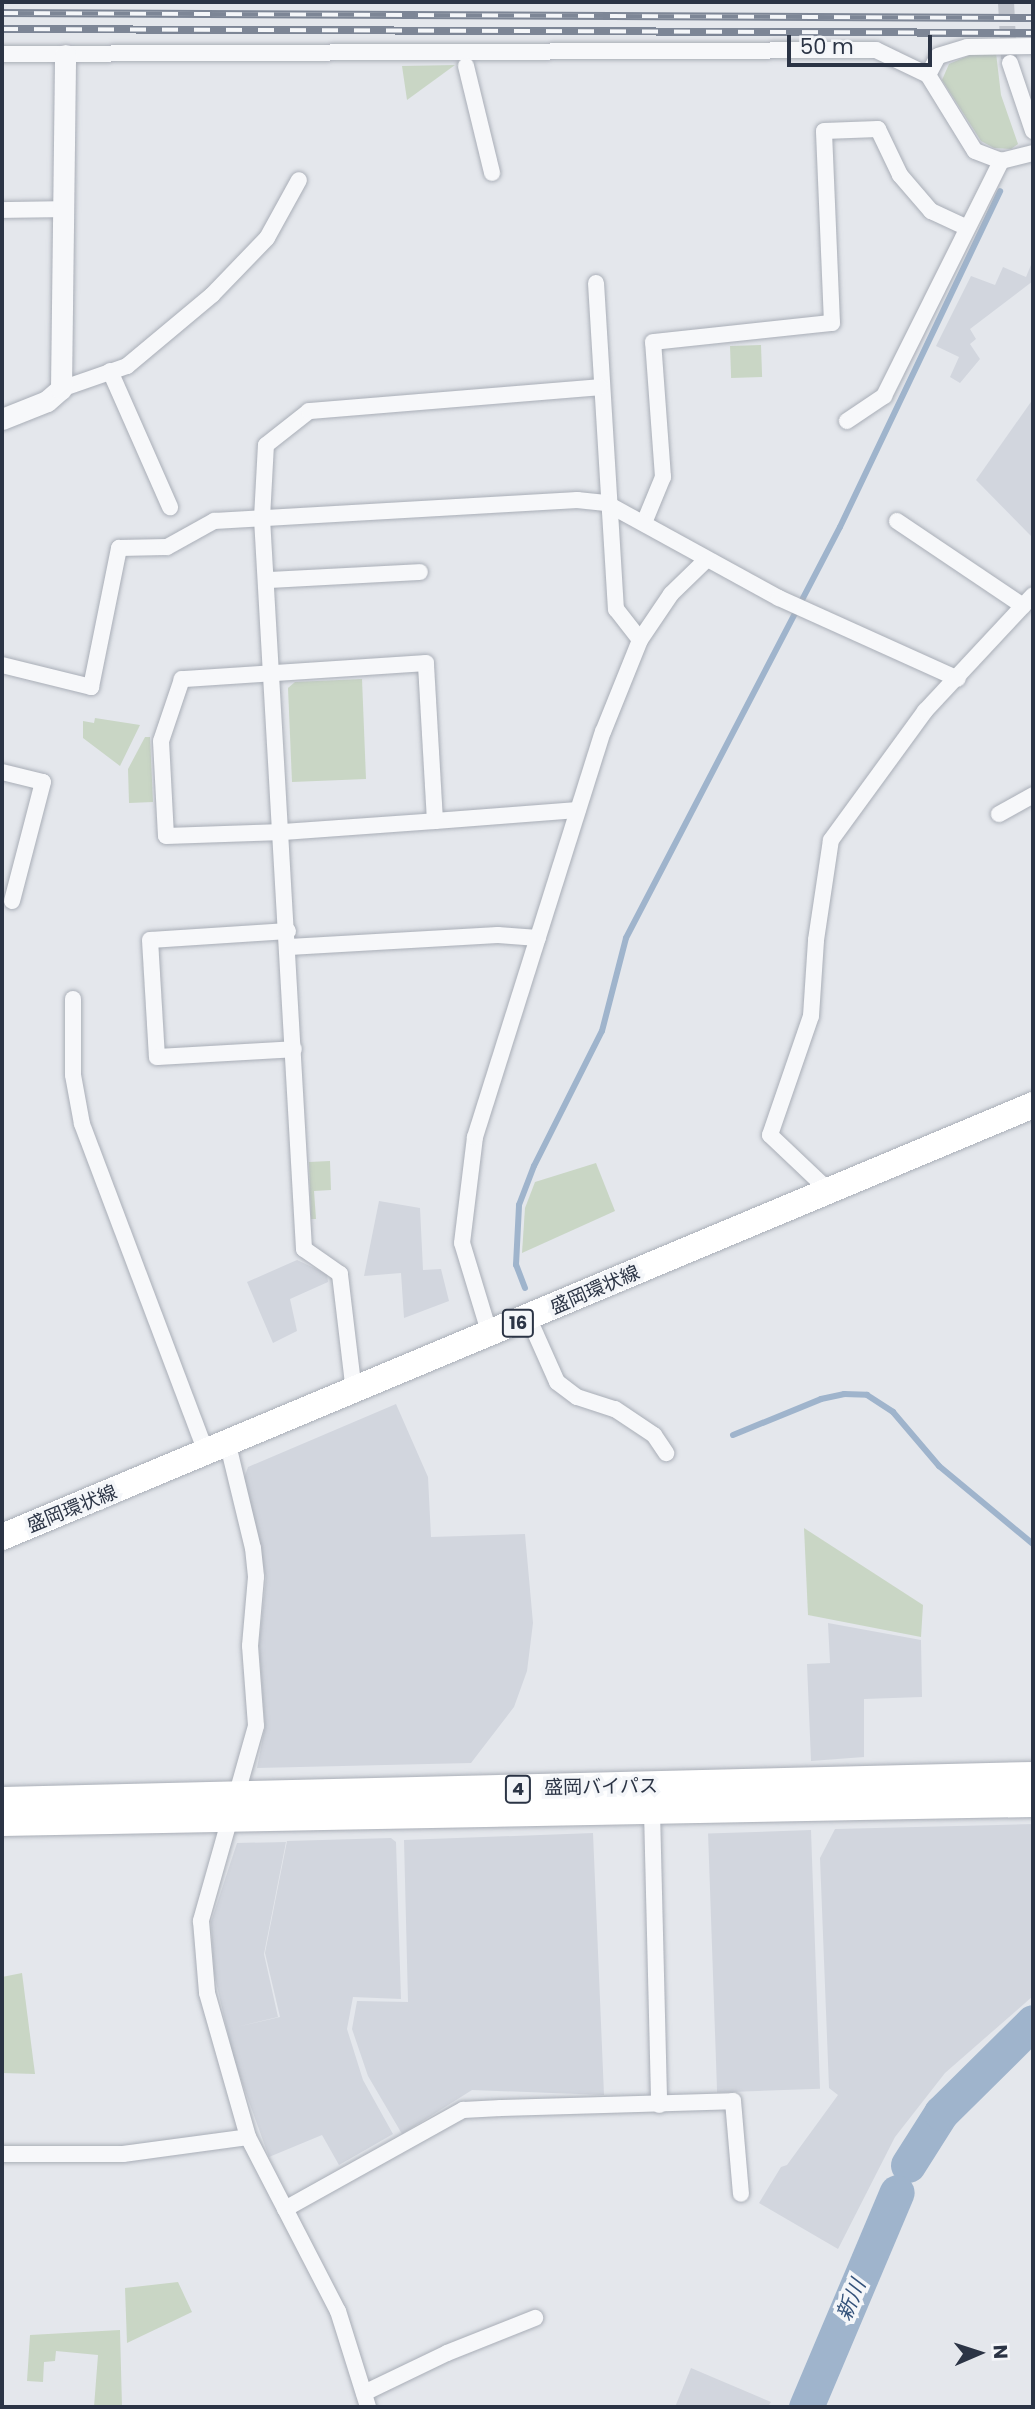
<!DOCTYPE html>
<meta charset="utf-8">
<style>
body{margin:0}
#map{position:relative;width:1035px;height:2409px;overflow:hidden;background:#e4e7ec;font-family:Poppins,"Noto Sans JP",sans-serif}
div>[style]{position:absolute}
.built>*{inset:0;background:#d2d6de;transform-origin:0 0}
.green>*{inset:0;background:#c9d6c5;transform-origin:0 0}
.stream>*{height:6px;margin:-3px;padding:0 3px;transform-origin:3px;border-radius:3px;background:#9fb4cc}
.river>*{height:35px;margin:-17.5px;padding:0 17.5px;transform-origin:17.5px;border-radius:17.5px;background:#9fb4cc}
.minor-tunnel>*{height:16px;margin-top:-8px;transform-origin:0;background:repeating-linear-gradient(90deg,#bfc3cb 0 16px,transparent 0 24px)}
.roads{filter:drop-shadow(0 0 2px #a9aeb7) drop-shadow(0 0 2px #a9aeb7)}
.minor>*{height:16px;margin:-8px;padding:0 8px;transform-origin:8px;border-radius:8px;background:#f7f8fa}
.tertiary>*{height:21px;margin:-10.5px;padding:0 10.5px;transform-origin:10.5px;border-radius:10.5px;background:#f7f8fa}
.primary>*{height:26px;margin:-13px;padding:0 13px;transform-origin:13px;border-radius:13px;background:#fff}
.trunk>*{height:28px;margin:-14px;padding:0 14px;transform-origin:14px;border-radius:14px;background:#fff}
.rail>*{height:8px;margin-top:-4px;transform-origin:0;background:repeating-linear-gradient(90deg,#f4f6f9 0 16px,#7d8696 0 32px);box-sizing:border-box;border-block:2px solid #7d8696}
span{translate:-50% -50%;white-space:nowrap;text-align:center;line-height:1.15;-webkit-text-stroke:7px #f4f6f9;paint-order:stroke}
.shield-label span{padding:2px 5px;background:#f4f6f9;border:2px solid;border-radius:5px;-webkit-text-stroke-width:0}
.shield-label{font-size:18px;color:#2b3445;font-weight:700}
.street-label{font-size:19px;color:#2b3445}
.water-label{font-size:21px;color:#34527a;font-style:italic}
.frame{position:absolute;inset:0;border:4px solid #2b3445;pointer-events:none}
.north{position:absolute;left:944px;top:2318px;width:70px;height:70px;-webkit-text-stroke:5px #f4f6f9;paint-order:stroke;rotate:87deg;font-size:19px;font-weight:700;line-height:28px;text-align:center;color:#2b3445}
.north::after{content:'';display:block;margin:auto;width:24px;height:32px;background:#2b3445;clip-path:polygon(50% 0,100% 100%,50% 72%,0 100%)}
.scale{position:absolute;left:787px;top:35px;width:145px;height:32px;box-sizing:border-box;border:4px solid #2b3445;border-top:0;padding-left:9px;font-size:21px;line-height:24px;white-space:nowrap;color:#2b3445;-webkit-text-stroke:5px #f4f6f9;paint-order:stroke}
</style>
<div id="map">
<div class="built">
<i style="clip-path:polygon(1033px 260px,1033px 281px,970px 329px,976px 339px,970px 344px,980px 359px,960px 383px,950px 377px,959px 357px,936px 346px,971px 276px,995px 285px,1003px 267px,1026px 277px)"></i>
<i style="clip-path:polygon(1033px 399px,1033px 538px,976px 480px)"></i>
<i style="clip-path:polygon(379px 1201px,420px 1208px,423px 1270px,441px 1269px,449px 1301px,404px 1318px,401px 1273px,364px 1276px)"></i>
<i style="clip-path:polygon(297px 1260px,327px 1274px,328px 1282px,290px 1299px,297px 1331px,273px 1343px,247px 1282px)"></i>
<i style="clip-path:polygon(396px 1404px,428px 1477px,431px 1537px,525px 1534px,533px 1623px,527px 1671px,514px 1707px,471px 1763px,257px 1768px,265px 1726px,259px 1645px,266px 1578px,244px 1478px,248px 1467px)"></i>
<i style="clip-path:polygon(828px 1623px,921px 1640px,922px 1697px,864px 1699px,864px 1757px,811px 1761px,807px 1664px,830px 1663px)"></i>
<i style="clip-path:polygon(1033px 1824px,1033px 1996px,945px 2073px,895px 2137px,838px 2249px,759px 2203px,781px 2167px,787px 2165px,838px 2095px,829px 2088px,820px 1858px,835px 1829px)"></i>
<i style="left:811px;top:1830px;width:259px;height:103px;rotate:88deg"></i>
<i style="clip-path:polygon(593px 1833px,604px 2095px,472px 2090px,402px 2134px,368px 2076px,352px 2029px,357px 2001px,408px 2002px,404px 1840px)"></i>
<i style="clip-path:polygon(391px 1838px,396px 1842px,401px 1999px,353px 1997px,347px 2029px,363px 2080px,393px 2134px,339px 2165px,322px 2135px,269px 2157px,234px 2060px,214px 1973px,211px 1922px,237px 1843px,286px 1842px,264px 1954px,278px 2017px,237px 2027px,280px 2017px,265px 1953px,287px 1841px)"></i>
<i style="clip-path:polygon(691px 2368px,771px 2402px,768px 2407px,675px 2407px)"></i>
</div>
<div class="green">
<i style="clip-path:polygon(996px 53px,1001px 95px,1018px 144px,1011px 149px,994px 148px,981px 141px,942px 80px,949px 64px,970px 55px)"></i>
<i style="clip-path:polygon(455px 65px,407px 100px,402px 66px)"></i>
<i style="left:761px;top:345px;width:32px;height:31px;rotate:88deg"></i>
<i style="clip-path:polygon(362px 679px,366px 779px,292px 782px,288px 688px,295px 682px)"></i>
<i style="clip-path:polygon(95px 718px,140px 725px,120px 766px,83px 738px,83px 721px,94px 723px)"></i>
<i style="clip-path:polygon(145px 737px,150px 737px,153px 802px,129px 803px,128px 769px)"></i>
<i style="clip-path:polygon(330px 1161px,331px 1190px,314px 1191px,316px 1219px,311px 1219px,309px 1162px)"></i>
<i style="clip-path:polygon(596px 1163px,615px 1211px,522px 1253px,525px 1208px,535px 1182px)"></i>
<i style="clip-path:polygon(804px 1528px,923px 1605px,921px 1637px,808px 1615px)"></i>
<i style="clip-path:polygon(22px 1973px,35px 2074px,2px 2073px,2px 1977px)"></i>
<i style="clip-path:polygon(178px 2282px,192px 2312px,127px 2343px,125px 2288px)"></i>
<i style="clip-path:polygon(120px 2330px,122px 2407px,94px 2407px,98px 2355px,56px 2351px,55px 2361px,44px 2362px,43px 2382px,27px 2381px,30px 2335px)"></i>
</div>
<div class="stream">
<i style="left:525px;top:1288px;width:25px;rotate:-111deg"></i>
<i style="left:516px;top:1265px;width:60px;rotate:-87.1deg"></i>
<i style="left:519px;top:1205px;width:42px;rotate:-69deg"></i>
<i style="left:534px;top:1166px;width:151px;rotate:-63.3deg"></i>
<i style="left:602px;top:1031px;width:96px;rotate:-75.5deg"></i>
<i style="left:626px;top:938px;width:463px;rotate:-62.5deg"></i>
<i style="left:840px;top:527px;width:372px;rotate:-64.5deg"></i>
<i style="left:733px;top:1435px;width:95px;rotate:-22.2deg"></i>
<i style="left:821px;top:1399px;width:24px;rotate:-12deg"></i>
<i style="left:844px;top:1394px;width:23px;rotate:2deg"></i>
<i style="left:867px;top:1395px;width:31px;rotate:33deg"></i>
<i style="left:893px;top:1412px;width:71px;rotate:49.6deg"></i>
<i style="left:939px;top:1466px;width:122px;rotate:39.7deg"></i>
</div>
<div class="river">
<i style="left:908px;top:2165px;width:62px;rotate:-57.6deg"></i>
<i style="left:941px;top:2113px;width:129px;rotate:-44.7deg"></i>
<i style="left:806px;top:2407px;width:233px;rotate:-67.1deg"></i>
</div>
<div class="minor-tunnel">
<i style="left:1006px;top:2px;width:57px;rotate:87deg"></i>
</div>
<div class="roads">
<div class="minor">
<i style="left:2px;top:54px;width:874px;rotate:-0.26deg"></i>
<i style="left:876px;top:50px;width:58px;rotate:25.7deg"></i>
<i style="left:928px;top:75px;width:89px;rotate:58.3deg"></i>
<i style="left:975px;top:151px;width:28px;rotate:21deg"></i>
<i style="left:1001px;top:161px;width:33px;rotate:-14deg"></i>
<i style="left:1010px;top:63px;width:72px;rotate:71.3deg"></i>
<i style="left:466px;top:66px;width:110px;rotate:76.3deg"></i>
<i style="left:928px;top:75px;width:21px;rotate:-62deg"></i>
<i style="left:938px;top:56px;width:30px;rotate:-17deg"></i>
<i style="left:967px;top:47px;width:66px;rotate:-0.9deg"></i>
<i style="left:2px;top:210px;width:62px;rotate:-0.9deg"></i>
<i style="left:596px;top:283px;width:327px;rotate:86.5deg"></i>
<i style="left:616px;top:609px;width:39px;rotate:52deg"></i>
<i style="left:110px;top:371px;width:149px;rotate:66.2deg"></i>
<i style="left:61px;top:389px;width:70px;rotate:-19.2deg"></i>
<i style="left:127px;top:366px;width:111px;rotate:-39.9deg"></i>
<i style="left:212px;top:295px;width:79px;rotate:-46deg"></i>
<i style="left:267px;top:238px;width:66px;rotate:-61.1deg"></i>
<i style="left:847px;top:421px;width:45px;rotate:-34deg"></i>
<i style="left:884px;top:396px;width:263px;rotate:-63.5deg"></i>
<i style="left:897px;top:521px;width:152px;rotate:34deg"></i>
<i style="left:644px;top:523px;width:50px;rotate:-67.6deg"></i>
<i style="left:663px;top:477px;width:135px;rotate:-94.2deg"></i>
<i style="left:653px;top:342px;width:180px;rotate:-6.1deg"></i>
<i style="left:832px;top:323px;width:192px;rotate:-92.4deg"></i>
<i style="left:824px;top:131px;width:54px;rotate:-2.1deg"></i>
<i style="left:878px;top:129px;width:51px;rotate:64.4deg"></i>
<i style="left:900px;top:175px;width:48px;rotate:49.3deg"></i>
<i style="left:931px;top:211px;width:38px;rotate:25deg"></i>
<i style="left:268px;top:580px;width:152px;rotate:-3deg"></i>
<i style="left:2px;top:665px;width:92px;rotate:13.9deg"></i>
<i style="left:91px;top:687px;width:142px;rotate:-78.6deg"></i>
<i style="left:119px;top:548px;width:48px;rotate:-1.2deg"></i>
<i style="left:167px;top:547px;width:54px;rotate:-29deg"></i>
<i style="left:214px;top:521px;width:364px;rotate:-3.3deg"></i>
<i style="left:577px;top:500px;width:29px;rotate:6deg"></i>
<i style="left:606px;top:503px;width:197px;rotate:28.8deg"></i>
<i style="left:779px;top:598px;width:196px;rotate:24.3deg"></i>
<i style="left:2px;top:772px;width:42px;rotate:13.7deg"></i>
<i style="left:43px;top:782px;width:123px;rotate:104.6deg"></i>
<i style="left:999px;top:814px;width:39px;rotate:-29deg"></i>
<i style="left:435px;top:821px;width:158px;rotate:-93.3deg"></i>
<i style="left:426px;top:663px;width:245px;rotate:176.2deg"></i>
<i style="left:182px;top:679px;width:65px;rotate:108.7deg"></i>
<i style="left:161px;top:741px;width:95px;rotate:87deg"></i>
<i style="left:166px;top:836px;width:117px;rotate:-2deg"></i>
<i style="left:283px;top:832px;width:152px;rotate:-4.1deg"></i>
<i style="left:435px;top:821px;width:143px;rotate:-4.4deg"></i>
<i style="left:288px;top:931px;width:138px;rotate:176.3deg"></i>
<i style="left:150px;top:940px;width:117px;rotate:86.6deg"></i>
<i style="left:157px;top:1057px;width:137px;rotate:-3.3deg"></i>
<i style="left:289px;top:947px;width:209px;rotate:-3.3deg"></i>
<i style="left:498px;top:935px;width:40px;rotate:4.3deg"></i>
<i style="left:73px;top:999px;width:76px;rotate:90deg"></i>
<i style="left:73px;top:1075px;width:50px;rotate:79.6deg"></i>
<i style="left:82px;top:1124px;width:353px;rotate:69.3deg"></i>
<i style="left:828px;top:1190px;width:80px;rotate:-136.5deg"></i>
<i style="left:770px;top:1135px;width:126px;rotate:-71deg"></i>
<i style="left:811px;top:1016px;width:76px;rotate:-86.2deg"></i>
<i style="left:816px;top:940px;width:101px;rotate:-81.5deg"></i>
<i style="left:831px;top:840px;width:160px;rotate:-53.9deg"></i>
<i style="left:925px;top:711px;width:158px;rotate:-47deg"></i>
<i style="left:529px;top:1319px;width:69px;rotate:66deg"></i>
<i style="left:557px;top:1382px;width:25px;rotate:37deg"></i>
<i style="left:577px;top:1397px;width:40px;rotate:18deg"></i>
<i style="left:615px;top:1409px;width:47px;rotate:33.7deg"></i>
<i style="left:654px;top:1435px;width:22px;rotate:56deg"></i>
<i style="left:490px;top:1335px;width:96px;rotate:-106.9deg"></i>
<i style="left:462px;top:1243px;width:107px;rotate:-83deg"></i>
<i style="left:475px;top:1137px;width:425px;rotate:-72.5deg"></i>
<i style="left:603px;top:732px;width:99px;rotate:-68.1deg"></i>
<i style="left:640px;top:640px;width:55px;rotate:-56deg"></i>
<i style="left:671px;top:594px;width:47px;rotate:-44.1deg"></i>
<i style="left:354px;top:1392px;width:119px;rotate:-96.8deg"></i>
<i style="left:340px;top:1274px;width:44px;rotate:-145.2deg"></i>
<i style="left:304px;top:1249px;width:732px;rotate:-93.29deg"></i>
<i style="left:262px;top:518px;width:73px;rotate:-86.9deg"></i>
<i style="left:266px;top:445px;width:55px;rotate:-38.3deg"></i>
<i style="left:309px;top:411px;width:292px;rotate:-4.7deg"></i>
<i style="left:228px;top:1445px;width:106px;rotate:76.4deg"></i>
<i style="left:253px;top:1548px;width:29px;rotate:84deg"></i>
<i style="left:256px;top:1577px;width:69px;rotate:95deg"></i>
<i style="left:250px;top:1646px;width:80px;rotate:85.7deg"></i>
<i style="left:256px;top:1726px;width:203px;rotate:105.8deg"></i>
<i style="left:201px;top:1921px;width:72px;rotate:85.2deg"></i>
<i style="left:207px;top:1993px;width:150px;rotate:74.1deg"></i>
<i style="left:248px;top:2137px;width:196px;rotate:62.7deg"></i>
<i style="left:338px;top:2311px;width:101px;rotate:72.6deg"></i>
<i style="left:652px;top:1811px;width:294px;rotate:88.6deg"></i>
<i style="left:2px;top:2154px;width:121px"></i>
<i style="left:123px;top:2154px;width:126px;rotate:-7.7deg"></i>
<i style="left:285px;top:2209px;width:204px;rotate:-29.1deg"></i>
<i style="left:463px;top:2110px;width:38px;rotate:-3deg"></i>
<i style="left:501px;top:2108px;width:232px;rotate:-1.7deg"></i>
<i style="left:733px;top:2101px;width:93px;rotate:85.1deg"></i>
<i style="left:364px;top:2393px;width:92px;rotate:-25.7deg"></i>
<i style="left:447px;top:2353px;width:95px;rotate:-21.7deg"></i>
</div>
<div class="tertiary">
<i style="left:2px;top:419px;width:48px;rotate:-21.8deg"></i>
<i style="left:47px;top:401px;width:18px;rotate:-41deg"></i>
<i style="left:61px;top:389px;width:334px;rotate:-89.3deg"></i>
</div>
<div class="primary">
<i style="left:2px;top:1537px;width:1118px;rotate:-22.73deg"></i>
</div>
<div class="trunk">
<i style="left:2px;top:1801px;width:1031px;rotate:-1.39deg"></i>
<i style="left:2px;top:1822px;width:1031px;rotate:-1.06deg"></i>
</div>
</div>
<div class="rail">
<i style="left:2px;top:13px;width:1031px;rotate:0.28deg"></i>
<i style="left:2px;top:29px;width:1031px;rotate:0.22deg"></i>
</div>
<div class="shield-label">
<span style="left:518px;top:1323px">16</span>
<span style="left:518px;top:1789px">4</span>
</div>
<div class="street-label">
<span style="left:595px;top:1290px;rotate:-23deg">盛岡環状線</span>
<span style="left:72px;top:1509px;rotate:-22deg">盛岡環状線</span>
<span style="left:601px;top:1787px;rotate:-1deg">盛岡バイパス</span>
</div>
<div class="water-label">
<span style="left:851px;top:2300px;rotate:-67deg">新川</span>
</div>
<div class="frame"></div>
<div class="north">N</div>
<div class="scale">50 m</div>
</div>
